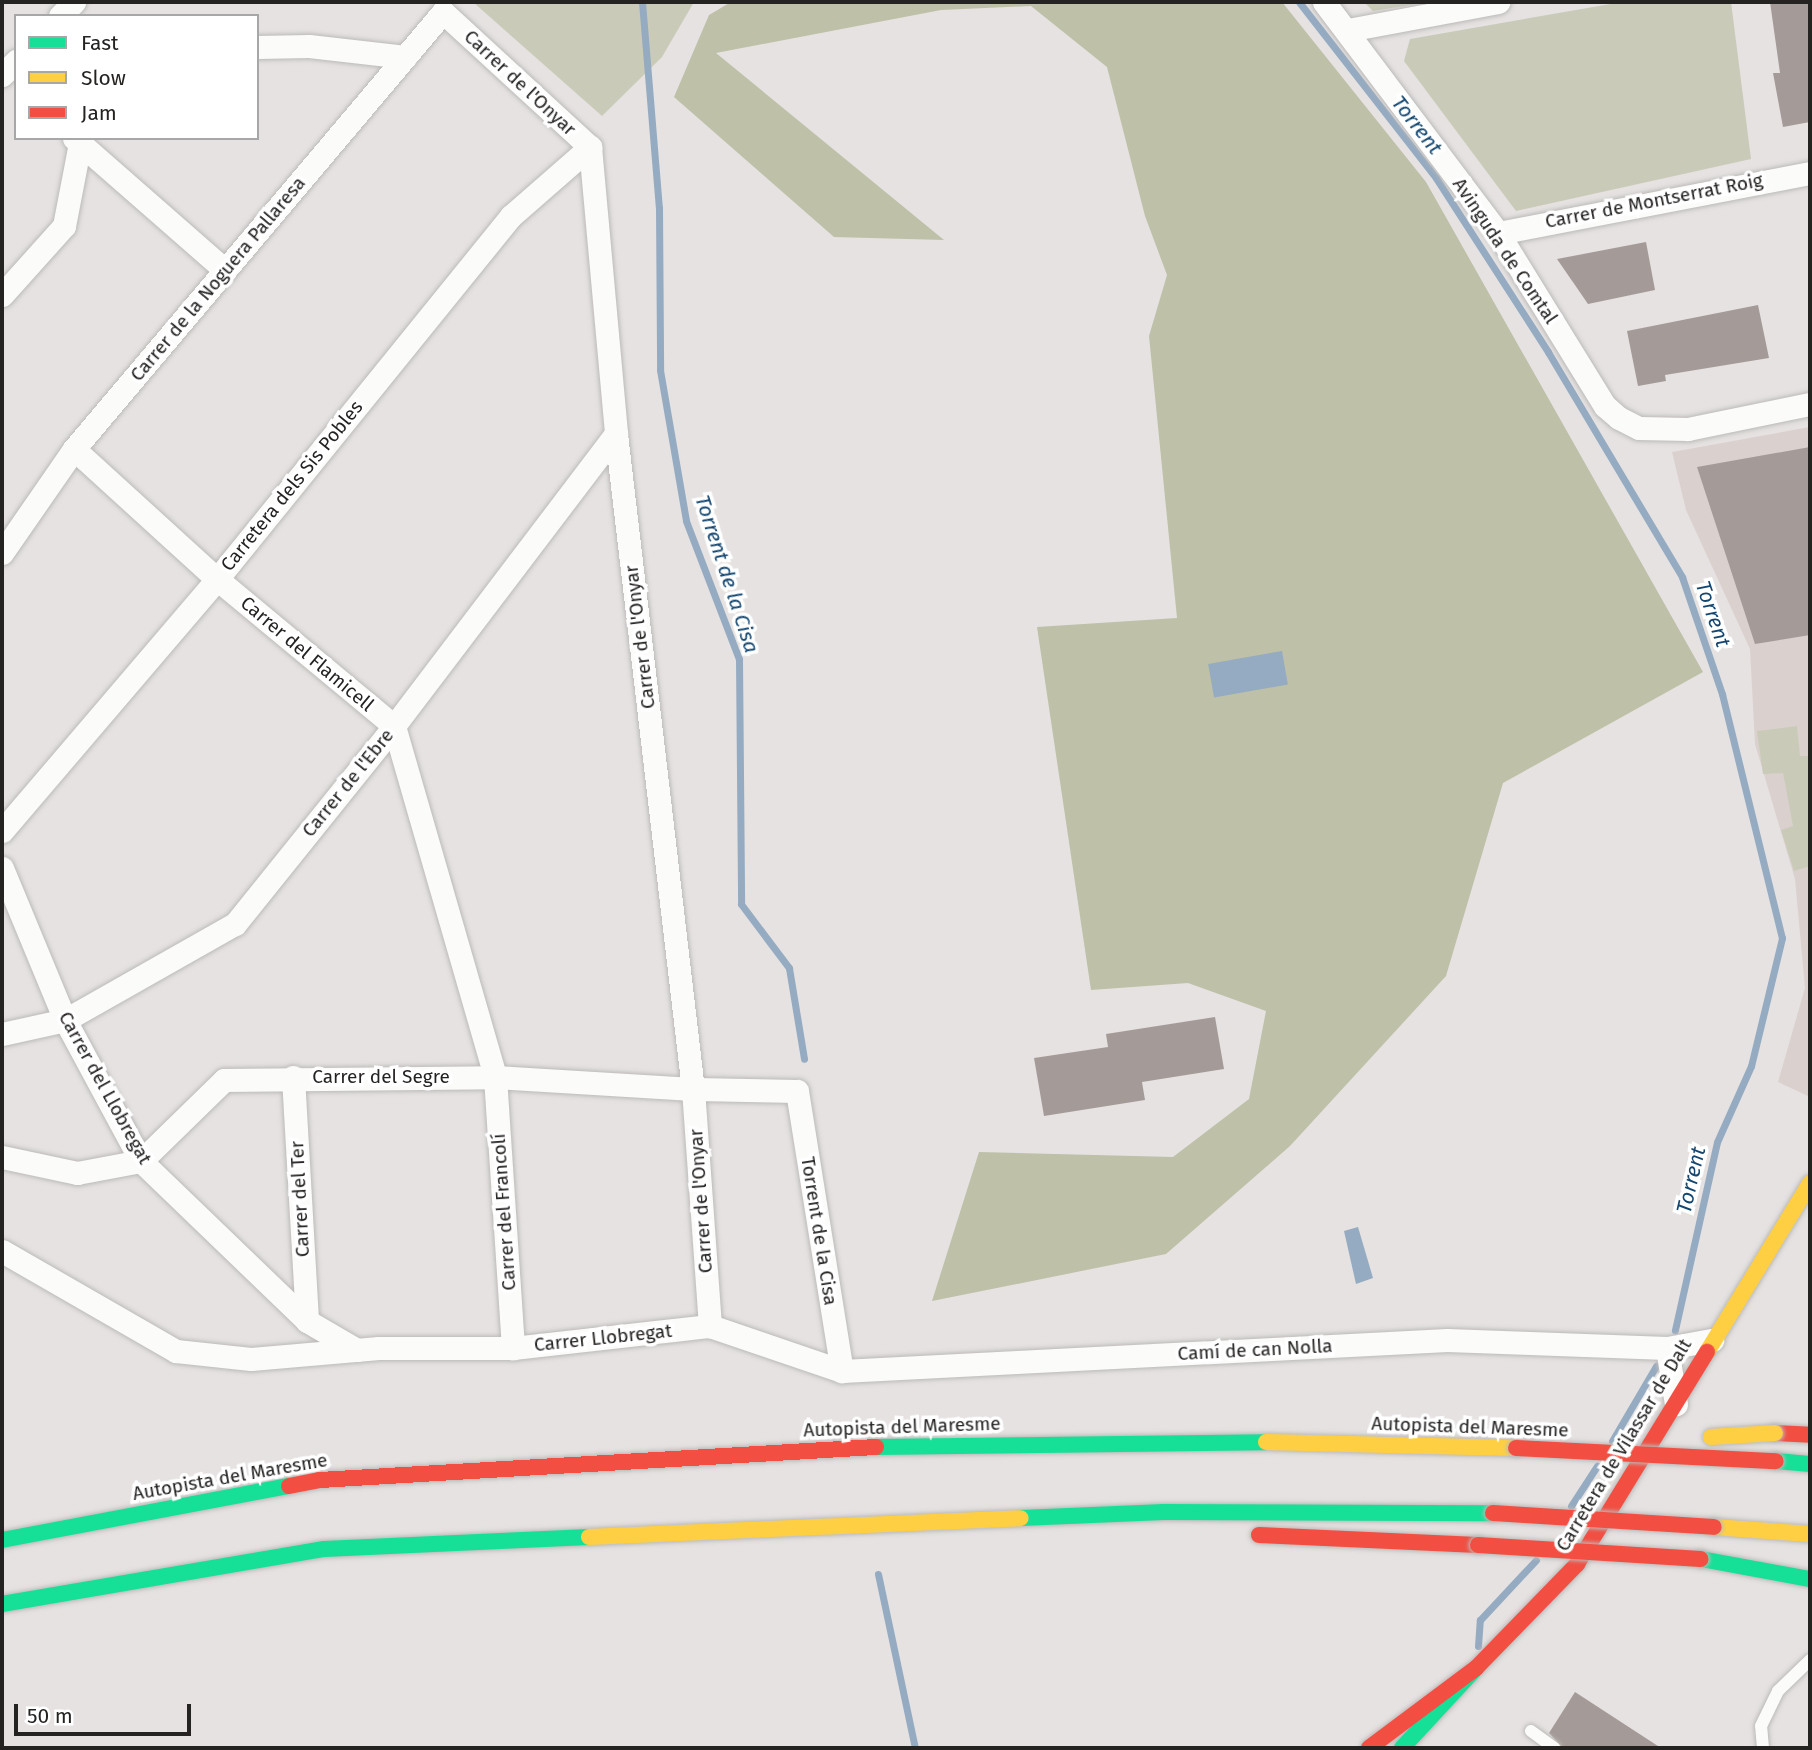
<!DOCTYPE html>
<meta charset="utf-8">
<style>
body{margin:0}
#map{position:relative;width:1812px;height:1750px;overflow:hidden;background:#e5e2e1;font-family:"Fira Sans",sans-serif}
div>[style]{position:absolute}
.built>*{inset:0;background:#dad1ce}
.green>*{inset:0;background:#cacab9}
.forest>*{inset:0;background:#bec0a8}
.water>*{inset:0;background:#95abc1;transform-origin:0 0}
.stream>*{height:7px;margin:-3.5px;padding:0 3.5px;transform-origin:3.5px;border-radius:3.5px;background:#95abc1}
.building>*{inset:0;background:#a49b98}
.roads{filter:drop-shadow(0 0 2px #bcbab9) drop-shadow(0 0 2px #bcbab9)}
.lane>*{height:12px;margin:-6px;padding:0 6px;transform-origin:6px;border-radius:6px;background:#fbfbfa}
.street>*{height:23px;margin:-11.5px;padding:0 11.5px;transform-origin:11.5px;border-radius:11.5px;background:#fbfbfa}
.fast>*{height:16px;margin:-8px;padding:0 8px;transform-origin:8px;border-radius:8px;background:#16e098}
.slow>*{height:16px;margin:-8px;padding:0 8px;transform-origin:8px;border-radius:8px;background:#ffcf43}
.jam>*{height:16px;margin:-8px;padding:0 8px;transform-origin:8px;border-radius:8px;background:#f24e42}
.bridges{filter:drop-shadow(0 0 2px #bcbab9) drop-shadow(0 0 2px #bcbab9)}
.slow-bridge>*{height:16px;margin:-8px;padding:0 8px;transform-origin:8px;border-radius:8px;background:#ffcf43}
.jam-bridge>*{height:16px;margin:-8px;padding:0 8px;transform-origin:8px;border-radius:8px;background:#f24e42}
span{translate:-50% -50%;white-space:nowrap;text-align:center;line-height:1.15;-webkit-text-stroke:7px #fff;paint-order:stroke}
.street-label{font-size:19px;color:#252322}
.water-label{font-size:21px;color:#134670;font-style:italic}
.frame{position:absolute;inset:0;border:4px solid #252322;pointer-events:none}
.legend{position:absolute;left:14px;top:14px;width:245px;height:126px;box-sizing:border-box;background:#fff;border:2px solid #a8a7a7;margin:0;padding:9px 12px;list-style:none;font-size:21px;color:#252322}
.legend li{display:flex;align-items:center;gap:14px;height:35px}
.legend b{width:35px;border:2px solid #a8a7a7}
.scale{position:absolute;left:14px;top:1704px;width:177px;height:32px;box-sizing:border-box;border:4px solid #252322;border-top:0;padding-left:9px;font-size:21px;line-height:24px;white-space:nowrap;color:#252322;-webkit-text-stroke:5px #fff;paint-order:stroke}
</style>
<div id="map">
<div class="built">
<i style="clip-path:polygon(1810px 427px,1810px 1097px,1778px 1082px,1805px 988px,1795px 879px,1755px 744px,1750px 649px,1686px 510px,1672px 452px)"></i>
</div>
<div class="green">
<i style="clip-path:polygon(473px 2px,694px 2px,662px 57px,602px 116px)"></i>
<i style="clip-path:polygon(1364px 2px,1429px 2px,1373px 11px)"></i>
<i style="clip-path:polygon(1622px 2px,1731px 2px,1751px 159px,1516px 211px,1404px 61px,1410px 39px)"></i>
<i style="clip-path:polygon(1797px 726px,1800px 756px,1810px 756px,1810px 866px,1794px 871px,1781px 830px,1793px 826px,1783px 773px,1763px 774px,1757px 731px)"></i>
</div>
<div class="forest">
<i style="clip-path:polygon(731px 2px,1282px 2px,1426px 182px,1703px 672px,1503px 783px,1446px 976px,1290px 1146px,1166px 1254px,932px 1301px,979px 1152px,1173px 1157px,1249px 1099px,1266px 1011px,1188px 983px,1091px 990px,1037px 627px,1177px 618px,1149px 336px,1167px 275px,1145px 216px,1107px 67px,1031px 6px,941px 10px,716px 53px,944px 240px,834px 237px,674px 97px,709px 15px)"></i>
</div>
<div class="water">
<i style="left:1282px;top:651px;width:34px;height:75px;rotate:80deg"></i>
<i style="clip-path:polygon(1358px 1227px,1373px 1278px,1356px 1284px,1344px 1231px)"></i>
</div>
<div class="stream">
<i style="left:642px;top:2px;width:207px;rotate:85.3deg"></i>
<i style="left:659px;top:208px;width:162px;rotate:89.6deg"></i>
<i style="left:660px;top:370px;width:153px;rotate:80.2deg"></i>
<i style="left:686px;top:521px;width:148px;rotate:69deg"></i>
<i style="left:739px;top:659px;width:245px;rotate:89.5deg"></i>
<i style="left:741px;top:904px;width:80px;rotate:53.1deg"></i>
<i style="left:789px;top:968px;width:92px;rotate:80.6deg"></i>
<i style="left:1299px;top:2px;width:223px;rotate:52.1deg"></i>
<i style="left:1436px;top:178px;width:207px;rotate:57.2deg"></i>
<i style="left:1548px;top:352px;width:262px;rotate:59.2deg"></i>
<i style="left:1682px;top:577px;width:124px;rotate:71.1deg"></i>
<i style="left:1722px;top:694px;width:251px;rotate:76.2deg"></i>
<i style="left:1782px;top:938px;width:132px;rotate:103.6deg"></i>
<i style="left:1751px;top:1066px;width:83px;rotate:114.1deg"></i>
<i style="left:1717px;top:1142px;width:193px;rotate:102.6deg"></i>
<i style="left:1612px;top:1441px;width:87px;rotate:-59.6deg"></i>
<i style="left:1571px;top:1506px;width:48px;rotate:-57deg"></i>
<i style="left:878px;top:1574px;width:178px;rotate:78deg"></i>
<i style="left:1478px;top:1646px;width:26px;rotate:-86deg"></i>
<i style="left:1480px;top:1620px;width:82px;rotate:-47deg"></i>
</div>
<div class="building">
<i style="clip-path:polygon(1770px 2px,1810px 2px,1810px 122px,1783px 127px,1773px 73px,1780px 73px)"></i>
<i style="clip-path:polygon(1646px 242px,1655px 290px,1588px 304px,1557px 259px)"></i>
<i style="clip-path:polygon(1758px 305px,1769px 358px,1665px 375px,1666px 381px,1638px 386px,1627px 331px)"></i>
<i style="clip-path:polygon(1810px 447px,1810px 635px,1755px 644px,1697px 467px)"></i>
<i style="clip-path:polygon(1215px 1017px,1224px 1069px,1142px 1082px,1145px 1100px,1044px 1116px,1034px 1058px,1108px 1047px,1106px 1034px)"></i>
<i style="clip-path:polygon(1575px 1692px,1661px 1748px,1563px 1748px,1549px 1733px)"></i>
</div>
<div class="roads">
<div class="lane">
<i style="left:1531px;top:1731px;width:29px;rotate:36deg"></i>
<i style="left:1763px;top:1748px;width:22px;rotate:-95deg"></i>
<i style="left:1761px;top:1726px;width:39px;rotate:-64deg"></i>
<i style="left:1778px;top:1691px;width:45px;rotate:-44.1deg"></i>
</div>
<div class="street">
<i style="left:1324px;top:2px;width:289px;rotate:53deg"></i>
<i style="left:1498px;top:233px;width:203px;rotate:58.3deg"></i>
<i style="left:1605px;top:406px;width:18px;rotate:41deg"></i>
<i style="left:1619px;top:418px;width:22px;rotate:27deg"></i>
<i style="left:1639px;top:428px;width:49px;rotate:1.2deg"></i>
<i style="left:1688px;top:429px;width:125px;rotate:-11.6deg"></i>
<i style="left:60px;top:16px;width:20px;rotate:-45deg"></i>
<i style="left:1348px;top:30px;width:153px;rotate:-10.6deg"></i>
<i style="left:257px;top:47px;width:52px;rotate:-1.1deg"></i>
<i style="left:309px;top:46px;width:97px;rotate:6.5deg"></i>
<i style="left:2px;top:75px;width:20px;rotate:-45deg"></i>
<i style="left:74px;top:138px;width:201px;rotate:41.2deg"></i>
<i style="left:1498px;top:233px;width:318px;rotate:-10.9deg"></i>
<i style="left:2px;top:295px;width:93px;rotate:-48.1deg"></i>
<i style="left:64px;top:226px;width:90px;rotate:-79.1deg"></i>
<i style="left:74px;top:449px;width:193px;rotate:42.3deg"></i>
<i style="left:217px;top:579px;width:230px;rotate:39.7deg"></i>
<i style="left:394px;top:726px;width:365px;rotate:73.9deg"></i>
<i style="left:495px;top:1077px;width:272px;rotate:86.2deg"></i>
<i style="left:2px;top:553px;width:126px;rotate:-55.3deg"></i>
<i style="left:74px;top:449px;width:572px;rotate:-49.82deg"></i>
<i style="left:443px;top:12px;width:200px;rotate:42.6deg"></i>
<i style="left:590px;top:147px;width:288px;rotate:84.8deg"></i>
<i style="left:616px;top:434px;width:660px;rotate:83.3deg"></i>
<i style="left:693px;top:1089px;width:238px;rotate:85.9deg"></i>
<i style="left:2px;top:831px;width:331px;rotate:-49.5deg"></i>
<i style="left:217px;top:579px;width:467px;rotate:-51deg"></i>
<i style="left:511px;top:216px;width:105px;rotate:-41.1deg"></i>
<i style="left:2px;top:868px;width:165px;rotate:67.5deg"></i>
<i style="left:65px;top:1020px;width:160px;rotate:61.7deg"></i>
<i style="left:141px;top:1161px;width:231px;rotate:43.9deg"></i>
<i style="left:307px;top:1321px;width:58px;rotate:30.1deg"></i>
<i style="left:2px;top:1034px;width:65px;rotate:-12.5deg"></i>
<i style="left:65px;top:1020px;width:195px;rotate:-29.5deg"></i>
<i style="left:235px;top:924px;width:254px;rotate:-51.2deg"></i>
<i style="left:394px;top:726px;width:367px;rotate:-52.8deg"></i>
<i style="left:293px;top:1077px;width:244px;rotate:86.7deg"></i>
<i style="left:2px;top:1157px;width:77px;rotate:12deg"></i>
<i style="left:77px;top:1173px;width:65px;rotate:-10.6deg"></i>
<i style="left:141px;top:1161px;width:116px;rotate:-44.3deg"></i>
<i style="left:224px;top:1080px;width:271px;rotate:-0.6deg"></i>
<i style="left:495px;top:1077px;width:198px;rotate:3.5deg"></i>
<i style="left:693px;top:1089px;width:104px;rotate:1.1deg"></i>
<i style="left:797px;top:1091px;width:284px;rotate:80.9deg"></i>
<i style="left:2px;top:1251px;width:201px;rotate:29.9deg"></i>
<i style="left:176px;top:1351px;width:75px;rotate:6.1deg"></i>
<i style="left:251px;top:1359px;width:128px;rotate:-4.9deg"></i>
<i style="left:379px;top:1348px;width:134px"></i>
<i style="left:513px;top:1348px;width:198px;rotate:-6.4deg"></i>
<i style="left:710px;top:1326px;width:139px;rotate:18.8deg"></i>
<i style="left:842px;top:1371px;width:606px;rotate:-2.93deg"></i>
<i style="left:1447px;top:1340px;width:220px;rotate:2.1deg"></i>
<i style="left:1667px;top:1348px;width:57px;rotate:80.9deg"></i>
<i style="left:1667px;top:1348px;width:46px;rotate:-10.1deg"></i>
</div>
<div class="fast">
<i style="left:876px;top:1447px;width:390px;rotate:-0.7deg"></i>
<i style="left:1776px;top:1461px;width:34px;rotate:5deg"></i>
<i style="left:1021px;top:1518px;width:143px;rotate:-2.4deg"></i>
<i style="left:1164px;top:1512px;width:329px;rotate:0.2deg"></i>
<i style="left:2px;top:1540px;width:292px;rotate:-10.7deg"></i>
<i style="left:1701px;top:1559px;width:111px;rotate:10.4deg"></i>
<i style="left:2px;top:1604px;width:327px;rotate:-9.7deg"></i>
<i style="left:324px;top:1549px;width:265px;rotate:-2.6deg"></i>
<i style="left:1402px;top:1748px;width:109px;rotate:-47.2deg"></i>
</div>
<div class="slow">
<i style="left:1707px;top:1352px;width:198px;rotate:-58.6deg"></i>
<i style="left:1266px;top:1442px;width:250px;rotate:1.4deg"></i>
<i style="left:1714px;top:1527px;width:96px;rotate:4.2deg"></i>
<i style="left:589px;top:1537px;width:432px;rotate:-2.5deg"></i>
</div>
<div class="jam">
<i style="left:1775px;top:1433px;width:35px;rotate:3deg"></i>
<i style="left:289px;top:1486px;width:32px;rotate:-11deg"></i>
<i style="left:320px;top:1480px;width:557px;rotate:-3.4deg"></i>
<i style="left:1259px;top:1535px;width:219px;rotate:2.6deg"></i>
<i style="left:1369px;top:1748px;width:134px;rotate:-36.8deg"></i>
<i style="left:1476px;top:1668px;width:145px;rotate:-45.8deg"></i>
<i style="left:1577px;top:1564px;width:249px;rotate:-58.5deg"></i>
</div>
</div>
<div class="bridges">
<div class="slow-bridge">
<i style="left:1711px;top:1437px;width:64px;rotate:-3.6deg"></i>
</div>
<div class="jam-bridge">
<i style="left:1516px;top:1448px;width:260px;rotate:2.9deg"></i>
<i style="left:1493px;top:1513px;width:221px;rotate:3.6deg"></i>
<i style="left:1478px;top:1545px;width:223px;rotate:3.6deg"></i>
</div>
</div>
<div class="street-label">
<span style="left:520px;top:83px;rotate:43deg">Carrer de l'Onyar</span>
<span style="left:1654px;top:201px;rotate:-11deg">Carrer de Montserrat Roig</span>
<span style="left:1505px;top:251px;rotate:56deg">Avinguda de Comtal</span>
<span style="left:218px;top:279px;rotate:-50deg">Carrer de la Noguera Pallaresa</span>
<span style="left:292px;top:486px;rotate:-51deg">Carretera dels Sis Pobles</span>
<span style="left:640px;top:637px;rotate:-97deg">Carrer de l'Onyar</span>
<span style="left:307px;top:654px;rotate:40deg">Carrer del Flamicell</span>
<span style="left:348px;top:783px;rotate:-51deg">Carrer de l'Ebre</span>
<span style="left:381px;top:1077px">Carrer del Segre</span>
<span style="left:105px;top:1088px;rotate:61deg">Carrer del Llobregat</span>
<span style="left:300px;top:1199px;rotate:-93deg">Carrer del Ter</span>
<span style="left:701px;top:1201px;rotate:-94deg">Carrer de l'Onyar</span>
<span style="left:504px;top:1212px;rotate:-94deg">Carrer del Francolí</span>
<span style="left:819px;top:1231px;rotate:81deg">Torrent de la Cisa</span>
<span style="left:603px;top:1338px;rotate:-6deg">Carrer Llobregat</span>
<span style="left:1255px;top:1350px;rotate:-3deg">Camí de can Nolla</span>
<span style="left:902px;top:1427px;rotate:-2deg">Autopista del Maresme</span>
<span style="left:1470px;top:1427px;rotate:2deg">Autopista del Maresme</span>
<span style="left:1624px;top:1445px;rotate:-59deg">Carretera de Vilassar de Dalt</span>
<span style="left:230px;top:1477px;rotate:-10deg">Autopista del Maresme</span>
</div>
<div class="water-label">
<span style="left:1417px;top:125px;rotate:52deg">Torrent</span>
<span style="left:727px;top:574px;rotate:72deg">Torrent de la Cisa</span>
<span style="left:1713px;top:614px;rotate:71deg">Torrent</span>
<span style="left:1691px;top:1180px;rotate:-77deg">Torrent</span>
</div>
<div class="frame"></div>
<ul class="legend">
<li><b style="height:9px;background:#16e098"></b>Fast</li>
<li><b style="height:9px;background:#ffcf43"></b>Slow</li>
<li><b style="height:9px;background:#f24e42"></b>Jam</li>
</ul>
<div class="scale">50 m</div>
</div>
